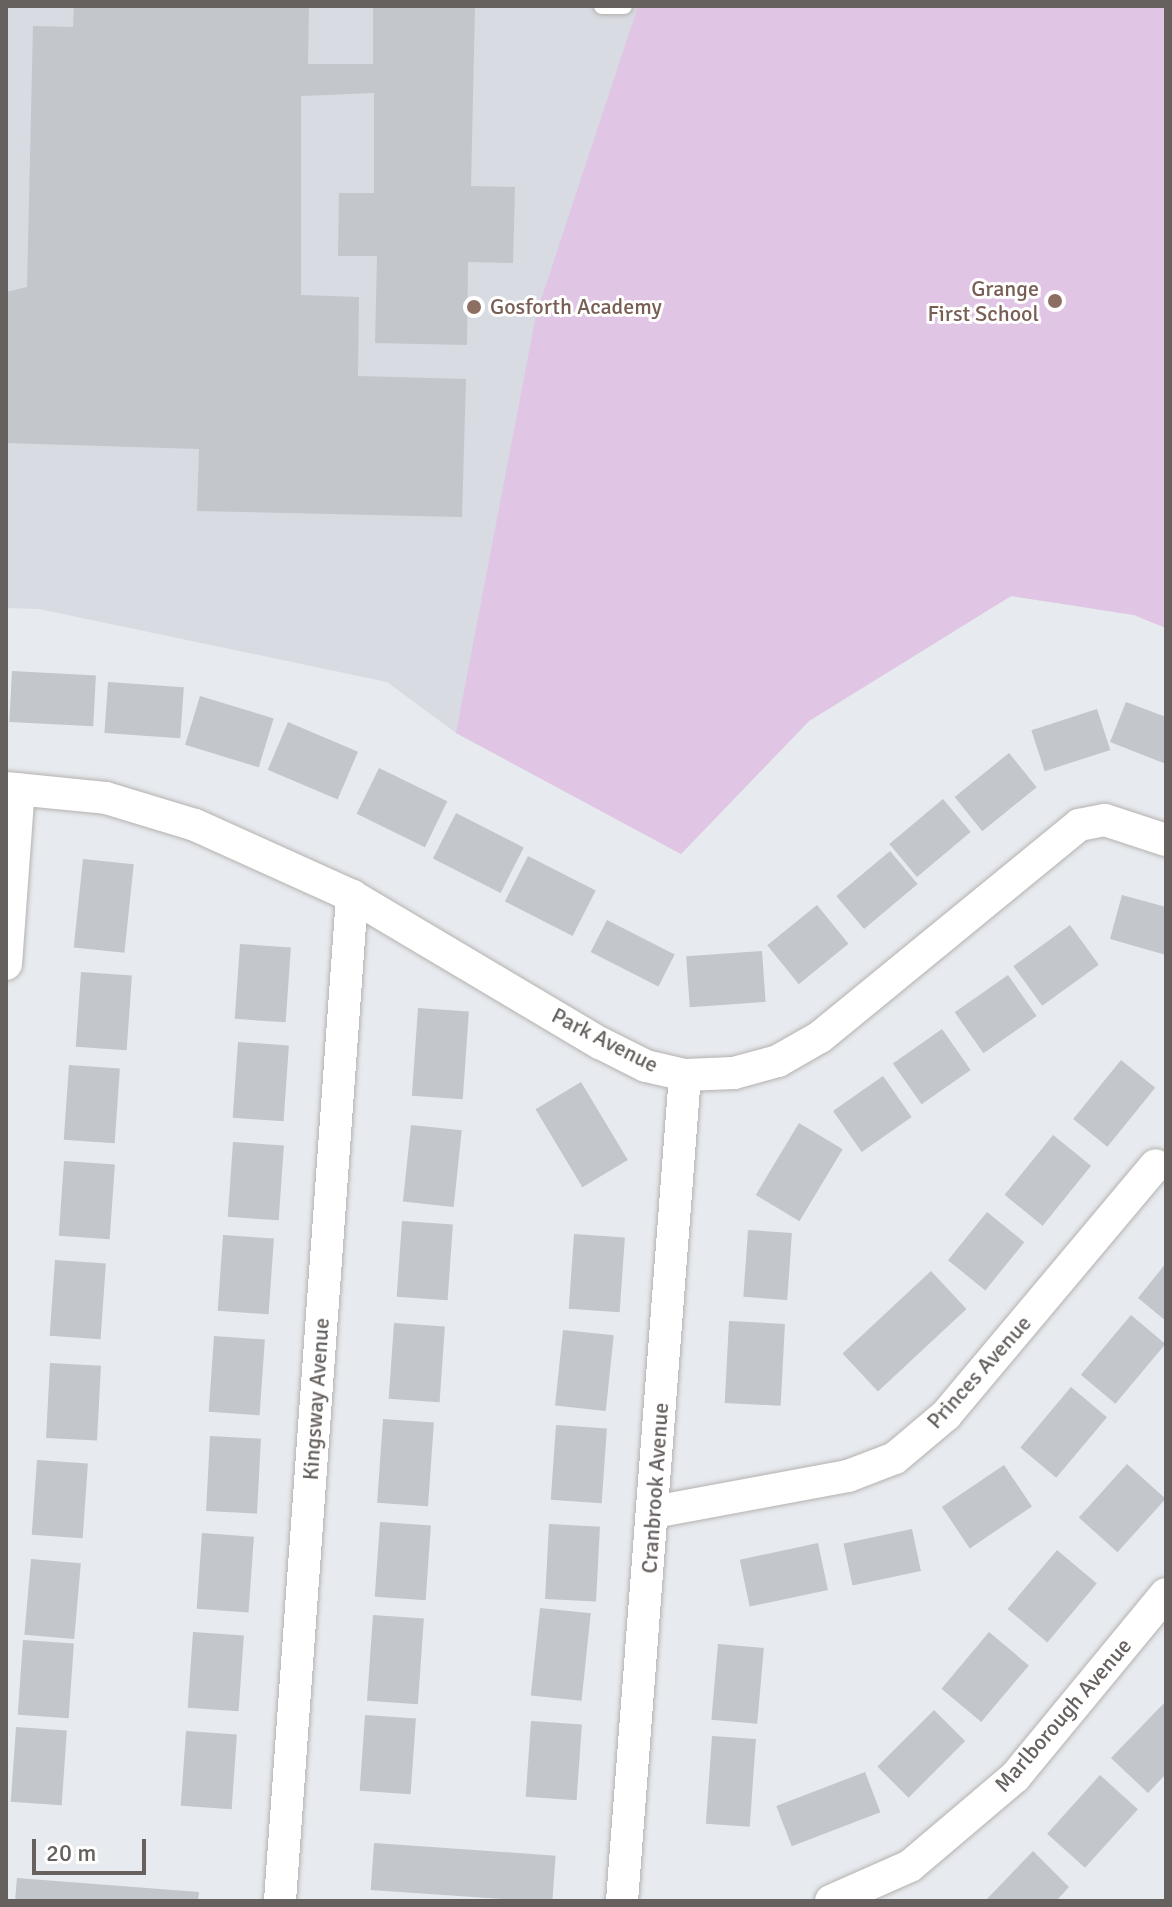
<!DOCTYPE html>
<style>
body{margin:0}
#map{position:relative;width:1172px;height:1907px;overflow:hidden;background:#e7eaef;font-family:Signika,sans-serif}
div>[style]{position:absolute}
.education>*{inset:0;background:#d8dbe2}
.green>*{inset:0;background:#e0c6e4}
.building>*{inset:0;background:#c3c6cb;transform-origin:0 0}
.roads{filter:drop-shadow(0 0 2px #b5b2af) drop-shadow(0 0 2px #b5b2af)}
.lane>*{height:16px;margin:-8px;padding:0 8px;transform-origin:8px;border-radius:8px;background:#fff}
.street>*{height:32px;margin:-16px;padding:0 16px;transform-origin:16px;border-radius:16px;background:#fff}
.dots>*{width:22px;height:22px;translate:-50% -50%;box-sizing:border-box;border:4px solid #fff;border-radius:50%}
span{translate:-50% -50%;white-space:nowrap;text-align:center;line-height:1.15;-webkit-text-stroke:6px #fff;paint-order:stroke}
.education-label{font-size:22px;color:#785e54}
.right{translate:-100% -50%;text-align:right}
.left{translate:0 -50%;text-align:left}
.street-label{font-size:22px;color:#66615e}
.frame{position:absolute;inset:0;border:8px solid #66615e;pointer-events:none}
.scale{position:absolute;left:32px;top:1839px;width:114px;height:36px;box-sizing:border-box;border:4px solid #66615e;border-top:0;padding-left:10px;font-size:24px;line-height:28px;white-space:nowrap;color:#66615e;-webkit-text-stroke:6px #fff;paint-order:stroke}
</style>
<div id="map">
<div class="education">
<i style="clip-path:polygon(6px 6px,1166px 6px,1166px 628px,1134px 615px,1011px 596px,809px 721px,681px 854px,456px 733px,387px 682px,39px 609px,6px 608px)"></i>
</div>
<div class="green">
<i style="clip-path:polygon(638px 6px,1166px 6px,1166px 628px,1134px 615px,1011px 596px,809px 721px,681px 854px,456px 733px,536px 315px)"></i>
</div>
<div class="building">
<i style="clip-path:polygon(74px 6px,309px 6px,308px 64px,373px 64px,373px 6px,475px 6px,471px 186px,515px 187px,513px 263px,468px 262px,467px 345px,375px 343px,377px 256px,338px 256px,339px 193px,374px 193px,374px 93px,301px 96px,301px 295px,359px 297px,358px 376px,466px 379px,462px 517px,197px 511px,199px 449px,6px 443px,6px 292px,27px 287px,33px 26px,73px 27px)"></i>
<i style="left:12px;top:671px;width:84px;height:51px;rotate:3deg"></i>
<i style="left:108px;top:682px;width:76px;height:51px;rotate:4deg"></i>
<i style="left:200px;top:696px;width:77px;height:51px;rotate:17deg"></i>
<i style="clip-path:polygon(1126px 702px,1166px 717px,1166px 764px,1110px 742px)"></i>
<i style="left:1097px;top:709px;width:43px;height:69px;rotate:72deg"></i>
<i style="left:288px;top:722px;width:76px;height:52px;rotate:23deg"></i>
<i style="left:1009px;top:753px;width:44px;height:70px;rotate:51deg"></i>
<i style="left:379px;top:768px;width:76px;height:51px;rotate:26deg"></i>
<i style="left:943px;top:799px;width:43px;height:70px;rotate:50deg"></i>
<i style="left:456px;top:813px;width:76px;height:51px;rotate:27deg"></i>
<i style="left:890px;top:851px;width:43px;height:70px;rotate:50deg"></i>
<i style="left:528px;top:856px;width:76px;height:51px;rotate:27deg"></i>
<i style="left:83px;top:859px;width:51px;height:89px;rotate:6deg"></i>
<i style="clip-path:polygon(1122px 895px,1166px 907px,1166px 955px,1110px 939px)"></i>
<i style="left:817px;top:905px;width:50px;height:64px;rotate:51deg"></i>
<i style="left:607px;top:920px;width:76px;height:36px;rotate:27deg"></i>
<i style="left:1070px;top:925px;width:49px;height:70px;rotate:54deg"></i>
<i style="left:240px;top:944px;width:51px;height:75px;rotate:4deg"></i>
<i style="left:762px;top:951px;width:51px;height:76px;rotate:86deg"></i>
<i style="left:81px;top:972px;width:51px;height:75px;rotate:4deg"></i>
<i style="left:1008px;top:975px;width:50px;height:65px;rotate:55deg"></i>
<i style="left:418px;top:1008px;width:51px;height:88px;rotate:4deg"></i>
<i style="left:942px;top:1029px;width:50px;height:60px;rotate:55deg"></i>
<i style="left:238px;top:1042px;width:51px;height:76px;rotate:4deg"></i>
<i style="left:1121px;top:1060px;width:44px;height:76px;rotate:39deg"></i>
<i style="left:69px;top:1065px;width:51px;height:75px;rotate:4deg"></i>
<i style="left:883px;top:1076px;width:50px;height:61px;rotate:55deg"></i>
<i style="left:581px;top:1082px;width:91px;height:53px;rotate:59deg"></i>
<i style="left:799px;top:1123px;width:51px;height:84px;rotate:31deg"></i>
<i style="left:411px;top:1125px;width:51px;height:77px;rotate:6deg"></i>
<i style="left:1053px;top:1135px;width:49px;height:77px;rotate:39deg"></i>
<i style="left:233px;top:1142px;width:51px;height:75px;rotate:4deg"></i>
<i style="left:64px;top:1161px;width:51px;height:75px;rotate:4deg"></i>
<i style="left:987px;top:1212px;width:48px;height:62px;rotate:39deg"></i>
<i style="left:402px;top:1221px;width:51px;height:76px;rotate:4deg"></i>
<i style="left:748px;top:1230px;width:44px;height:67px;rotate:4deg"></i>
<i style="left:574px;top:1234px;width:51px;height:75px;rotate:4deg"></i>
<i style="left:223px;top:1235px;width:51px;height:76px;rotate:4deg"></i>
<i style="left:55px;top:1260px;width:51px;height:76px;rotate:4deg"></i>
<i style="clip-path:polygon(1166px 1263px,1166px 1321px,1138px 1298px)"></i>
<i style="left:931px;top:1271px;width:52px;height:121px;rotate:47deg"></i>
<i style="left:1131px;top:1315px;width:45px;height:78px;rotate:40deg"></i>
<i style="left:729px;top:1321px;width:56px;height:82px;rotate:3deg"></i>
<i style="left:394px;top:1323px;width:51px;height:76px;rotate:4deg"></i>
<i style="left:563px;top:1330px;width:51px;height:76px;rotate:6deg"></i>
<i style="left:214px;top:1336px;width:51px;height:76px;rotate:4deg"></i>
<i style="left:50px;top:1363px;width:51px;height:75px;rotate:3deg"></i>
<i style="left:1071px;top:1387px;width:47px;height:79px;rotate:40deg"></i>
<i style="left:383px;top:1419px;width:51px;height:84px;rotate:4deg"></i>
<i style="left:556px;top:1425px;width:51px;height:75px;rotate:4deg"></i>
<i style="left:210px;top:1436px;width:51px;height:75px;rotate:3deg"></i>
<i style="left:37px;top:1460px;width:51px;height:75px;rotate:4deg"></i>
<i style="left:1127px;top:1464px;width:52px;height:72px;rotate:42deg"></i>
<i style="left:1004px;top:1465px;width:50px;height:75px;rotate:56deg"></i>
<i style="left:380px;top:1522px;width:51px;height:75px;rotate:4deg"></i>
<i style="left:549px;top:1524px;width:51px;height:75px;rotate:3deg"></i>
<i style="left:912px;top:1529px;width:43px;height:70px;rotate:78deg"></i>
<i style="left:202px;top:1533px;width:52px;height:76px;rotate:4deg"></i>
<i style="left:818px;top:1543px;width:48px;height:80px;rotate:78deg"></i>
<i style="left:1057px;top:1550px;width:52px;height:77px;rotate:40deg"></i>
<i style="left:31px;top:1559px;width:50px;height:76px;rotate:5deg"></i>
<i style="left:540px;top:1608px;width:51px;height:88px;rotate:6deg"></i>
<i style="left:373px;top:1615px;width:51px;height:86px;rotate:4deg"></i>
<i style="left:193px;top:1632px;width:51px;height:76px;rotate:4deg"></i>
<i style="left:989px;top:1632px;width:52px;height:74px;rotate:40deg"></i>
<i style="left:23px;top:1640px;width:51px;height:75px;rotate:4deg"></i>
<i style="left:718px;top:1644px;width:46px;height:76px;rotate:5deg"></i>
<i style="clip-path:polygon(1166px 1701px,1166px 1774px,1148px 1793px,1111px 1758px)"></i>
<i style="left:934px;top:1710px;width:44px;height:80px;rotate:45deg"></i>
<i style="left:365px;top:1715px;width:51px;height:76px;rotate:4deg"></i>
<i style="left:531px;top:1721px;width:51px;height:76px;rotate:4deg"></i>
<i style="left:16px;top:1727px;width:51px;height:75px;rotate:4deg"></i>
<i style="left:186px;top:1731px;width:51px;height:75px;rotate:4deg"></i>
<i style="left:712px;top:1736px;width:44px;height:88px;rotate:4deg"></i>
<i style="left:865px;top:1772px;width:43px;height:95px;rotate:69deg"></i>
<i style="left:1100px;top:1775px;width:51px;height:79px;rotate:42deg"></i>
<i style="left:374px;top:1843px;width:182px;height:47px;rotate:4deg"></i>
<i style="clip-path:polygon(1033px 1851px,1069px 1887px,1056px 1901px,985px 1901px)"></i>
<i style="clip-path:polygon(17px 1878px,199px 1892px,198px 1901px,15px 1901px)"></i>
</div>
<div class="roads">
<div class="lane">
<i style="left:602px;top:6px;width:22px"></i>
</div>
<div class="street">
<i style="left:6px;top:788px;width:100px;rotate:5.7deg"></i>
<i style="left:106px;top:798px;width:93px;rotate:16.9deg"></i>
<i style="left:195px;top:825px;width:172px;rotate:24.3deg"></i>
<i style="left:352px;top:896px;width:288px;rotate:30.7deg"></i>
<i style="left:600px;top:1043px;width:51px;rotate:26.6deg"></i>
<i style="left:646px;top:1066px;width:40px;rotate:13deg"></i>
<i style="left:685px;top:1075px;width:49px;rotate:-2.3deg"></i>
<i style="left:734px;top:1073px;width:46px;rotate:-15.3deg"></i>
<i style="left:778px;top:1061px;width:48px;rotate:-29.7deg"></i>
<i style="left:820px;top:1037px;width:335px;rotate:-39.3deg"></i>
<i style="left:1079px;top:825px;width:26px;rotate:-11deg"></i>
<i style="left:1105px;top:820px;width:64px;rotate:18.2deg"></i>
<i style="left:6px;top:964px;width:175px;rotate:-85.8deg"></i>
<i style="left:654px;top:1512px;width:197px;rotate:-10.5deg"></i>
<i style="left:848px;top:1476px;width:50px;rotate:-21deg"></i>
<i style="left:895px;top:1458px;width:67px;rotate:-40.1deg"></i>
<i style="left:946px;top:1415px;width:326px;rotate:-50deg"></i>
<i style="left:280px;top:1901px;width:1008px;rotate:-85.9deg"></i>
<i style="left:622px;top:1901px;width:828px;rotate:-85.64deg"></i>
<i style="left:831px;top:1901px;width:86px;rotate:-23.9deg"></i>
<i style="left:910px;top:1866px;width:138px;rotate:-40.3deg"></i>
<i style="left:1015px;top:1777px;width:237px;rotate:-50.5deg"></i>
</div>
</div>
<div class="dots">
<i style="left:1055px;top:301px;background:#8d6e63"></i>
<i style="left:474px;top:307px;background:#8d6e63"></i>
</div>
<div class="education-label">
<span class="right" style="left:1039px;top:301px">Grange<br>First School</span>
<span class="left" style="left:490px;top:307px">Gosforth Academy</span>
</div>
<div class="street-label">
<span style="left:605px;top:1040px;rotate:27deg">Park Avenue</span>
<span style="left:979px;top:1372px;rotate:-48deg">Princes Avenue</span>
<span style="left:316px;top:1399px;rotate:-86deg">Kingsway Avenue</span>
<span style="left:655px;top:1488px;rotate:-86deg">Cranbrook Avenue</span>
<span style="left:1063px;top:1715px;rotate:-49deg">Marlborough Avenue</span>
</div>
<div class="frame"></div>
<div class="scale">20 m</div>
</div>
